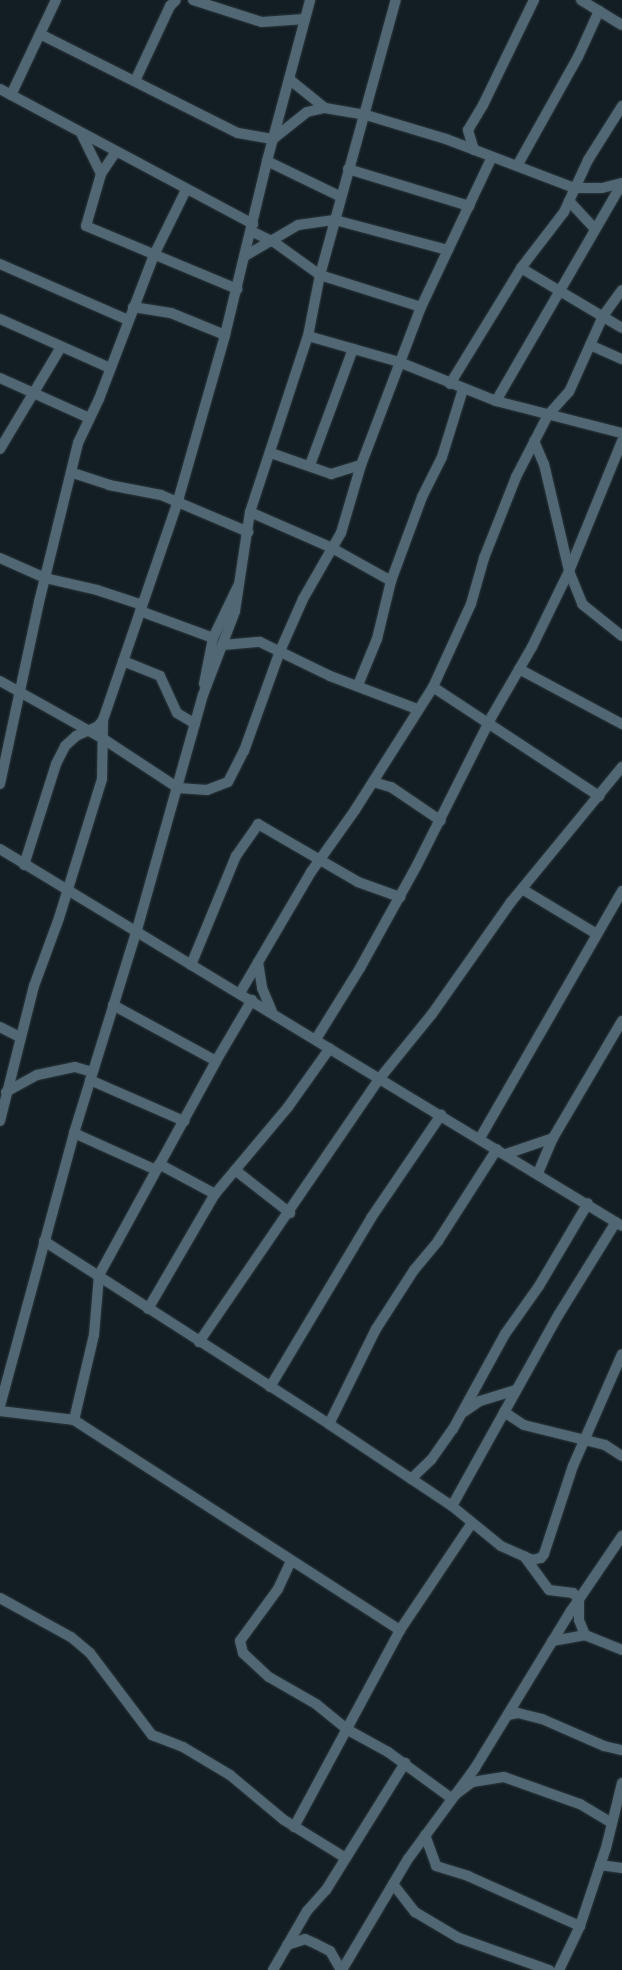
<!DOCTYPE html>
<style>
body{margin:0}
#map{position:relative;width:622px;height:1970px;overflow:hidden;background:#121e24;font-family:"Fira Sans Condensed",sans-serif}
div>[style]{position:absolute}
.roads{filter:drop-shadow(0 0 1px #2d383e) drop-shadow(0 0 1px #2d383e)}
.minor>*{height:10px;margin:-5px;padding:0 5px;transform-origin:5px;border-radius:5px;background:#516874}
span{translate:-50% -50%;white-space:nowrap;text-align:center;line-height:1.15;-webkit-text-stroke:4px #04070a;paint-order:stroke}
</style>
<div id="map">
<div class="roads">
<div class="minor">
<i style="left:193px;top:0;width:72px;rotate:17.7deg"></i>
<i style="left:262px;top:22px;width:43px;rotate:-4deg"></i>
<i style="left:581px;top:0;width:48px;rotate:31.4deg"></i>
<i style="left:40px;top:34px;width:221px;rotate:26.6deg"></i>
<i style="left:238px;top:133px;width:36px;rotate:10deg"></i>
<i style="left:273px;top:139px;width:43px;rotate:-38.5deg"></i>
<i style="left:307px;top:112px;width:18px;rotate:-13deg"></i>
<i style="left:325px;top:108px;width:42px;rotate:9.7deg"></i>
<i style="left:366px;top:115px;width:84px;rotate:16.7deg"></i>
<i style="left:446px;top:139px;width:137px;rotate:20.9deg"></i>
<i style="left:574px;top:188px;width:28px"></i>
<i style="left:602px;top:188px;width:21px;rotate:-14deg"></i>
<i style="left:289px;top:79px;width:46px;rotate:38.9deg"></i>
<i style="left:135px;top:81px;width:83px;rotate:-65deg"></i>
<i style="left:170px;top:6px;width:8px;rotate:-45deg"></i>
<i style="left:0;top:89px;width:287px;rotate:28.1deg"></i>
<i style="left:11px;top:95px;width:105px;rotate:-64.7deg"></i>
<i style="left:82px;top:135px;width:43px;rotate:64deg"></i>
<i style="left:474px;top:150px;width:21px;rotate:-107deg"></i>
<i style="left:468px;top:130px;width:29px;rotate:-59deg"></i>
<i style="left:483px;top:105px;width:117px;rotate:-64.1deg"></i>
<i style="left:115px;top:153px;width:25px;rotate:124deg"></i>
<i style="left:101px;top:174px;width:54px;rotate:106.1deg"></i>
<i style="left:86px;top:226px;width:164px;rotate:22.6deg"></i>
<i style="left:267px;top:161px;width:82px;rotate:25.9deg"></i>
<i style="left:517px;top:166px;width:125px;rotate:-60.8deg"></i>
<i style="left:578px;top:57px;width:51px;rotate:-65.5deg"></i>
<i style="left:348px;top:169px;width:127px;rotate:17deg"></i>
<i style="left:569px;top:201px;width:38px;rotate:47deg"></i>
<i style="left:251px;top:231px;width:25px;rotate:26deg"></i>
<i style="left:274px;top:242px;width:57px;rotate:35.7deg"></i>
<i style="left:320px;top:275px;width:106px;rotate:17.6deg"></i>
<i style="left:245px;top:256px;width:61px;rotate:-30.3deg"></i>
<i style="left:298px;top:225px;width:37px;rotate:-8deg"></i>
<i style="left:335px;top:220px;width:117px;rotate:14.9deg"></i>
<i style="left:0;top:264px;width:140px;rotate:23.6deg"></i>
<i style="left:521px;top:268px;width:117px;rotate:30.7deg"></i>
<i style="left:133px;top:307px;width:38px;rotate:9deg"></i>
<i style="left:171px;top:313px;width:58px;rotate:22.2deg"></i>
<i style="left:0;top:319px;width:120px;rotate:24deg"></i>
<i style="left:308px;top:336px;width:95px;rotate:15.9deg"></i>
<i style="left:399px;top:362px;width:105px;rotate:21.9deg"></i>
<i style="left:496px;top:401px;width:130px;rotate:14.3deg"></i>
<i style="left:590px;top:345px;width:35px;rotate:24deg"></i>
<i style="left:0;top:378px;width:98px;rotate:24.2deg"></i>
<i style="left:450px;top:384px;width:136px;rotate:-58.5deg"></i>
<i style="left:521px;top:268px;width:71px;rotate:-52.5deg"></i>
<i style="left:564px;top:212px;width:57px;rotate:-65.2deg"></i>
<i style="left:588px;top:160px;width:64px;rotate:-57.8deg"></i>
<i style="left:496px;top:401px;width:251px;rotate:-59.9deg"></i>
<i style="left:534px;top:441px;width:25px;rotate:67deg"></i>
<i style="left:544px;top:464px;width:110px;rotate:76.8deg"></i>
<i style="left:569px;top:571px;width:35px;rotate:68deg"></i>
<i style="left:582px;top:604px;width:51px;rotate:38.7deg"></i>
<i style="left:0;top:449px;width:119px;rotate:-59.1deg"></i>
<i style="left:271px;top:453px;width:64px;rotate:19.3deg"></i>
<i style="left:331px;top:474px;width:31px;rotate:-17deg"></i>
<i style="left:310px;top:465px;width:124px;rotate:-69.7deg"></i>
<i style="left:73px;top:473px;width:38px;rotate:18deg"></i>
<i style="left:109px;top:485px;width:53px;rotate:10.9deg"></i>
<i style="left:161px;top:495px;width:95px;rotate:23deg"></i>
<i style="left:250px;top:512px;width:90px;rotate:23.7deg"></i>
<i style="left:332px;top:548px;width:68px;rotate:29.2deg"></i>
<i style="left:0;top:558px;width:49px;rotate:24deg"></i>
<i style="left:45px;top:578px;width:53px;rotate:13deg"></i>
<i style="left:97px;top:590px;width:47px;rotate:18.4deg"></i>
<i style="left:140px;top:611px;width:78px;rotate:20.3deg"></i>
<i style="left:223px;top:645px;width:37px;rotate:-5deg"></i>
<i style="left:260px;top:642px;width:78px;rotate:25.9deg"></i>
<i style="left:330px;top:676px;width:93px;rotate:20.8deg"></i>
<i style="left:123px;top:661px;width:40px;rotate:22deg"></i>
<i style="left:160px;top:676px;width:41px;rotate:65.3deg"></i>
<i style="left:177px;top:713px;width:21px;rotate:31deg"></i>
<i style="left:519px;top:669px;width:117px;rotate:28.1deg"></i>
<i style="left:0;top:681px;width:120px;rotate:29.3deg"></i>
<i style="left:105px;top:740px;width:87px;rotate:33.3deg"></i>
<i style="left:178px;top:788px;width:29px;rotate:4deg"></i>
<i style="left:207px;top:790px;width:22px;rotate:-21deg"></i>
<i style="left:228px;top:782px;width:35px;rotate:-63deg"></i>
<i style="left:244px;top:751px;width:106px;rotate:-70.2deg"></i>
<i style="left:280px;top:651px;width:57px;rotate:-66.1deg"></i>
<i style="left:303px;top:599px;width:76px;rotate:-60.1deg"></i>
<i style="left:341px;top:533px;width:71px;rotate:-73.6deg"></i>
<i style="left:361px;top:465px;width:169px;rotate:-69.2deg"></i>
<i style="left:421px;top:307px;width:166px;rotate:-64.7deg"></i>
<i style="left:204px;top:684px;width:47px;rotate:-78.9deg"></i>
<i style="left:213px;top:638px;width:58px;rotate:-64.3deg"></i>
<i style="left:358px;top:685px;width:50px;rotate:-67.6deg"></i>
<i style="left:377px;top:639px;width:60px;rotate:-76.4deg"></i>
<i style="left:391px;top:581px;width:90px;rotate:-69.7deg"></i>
<i style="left:422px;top:497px;width:45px;rotate:-63.4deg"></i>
<i style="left:442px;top:457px;width:71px;rotate:-72.8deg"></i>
<i style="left:433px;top:687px;width:199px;rotate:33.3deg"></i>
<i style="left:373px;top:782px;width:19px;rotate:16deg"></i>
<i style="left:391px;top:787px;width:60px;rotate:34.2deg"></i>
<i style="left:0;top:784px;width:186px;rotate:-77.9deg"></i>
<i style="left:39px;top:602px;width:164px;rotate:-76.2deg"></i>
<i style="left:78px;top:443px;width:49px;rotate:-64.5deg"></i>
<i style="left:99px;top:399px;width:154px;rotate:-69.1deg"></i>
<i style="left:154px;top:255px;width:72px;rotate:-63.8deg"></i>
<i style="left:0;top:849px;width:727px;rotate:31.22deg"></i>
<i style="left:24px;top:865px;width:106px;rotate:-72.4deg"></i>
<i style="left:56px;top:764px;width:20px;rotate:-63deg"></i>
<i style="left:65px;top:746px;width:15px;rotate:-42deg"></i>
<i style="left:76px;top:736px;width:24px;rotate:-24deg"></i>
<i style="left:98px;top:726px;width:8px;rotate:-50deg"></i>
<i style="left:522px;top:889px;width:85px;rotate:31.1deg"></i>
<i style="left:258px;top:962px;width:26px;rotate:81deg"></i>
<i style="left:262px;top:988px;width:25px;rotate:67deg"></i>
<i style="left:191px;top:965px;width:118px;rotate:-67.6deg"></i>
<i style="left:236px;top:856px;width:39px;rotate:-55deg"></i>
<i style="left:258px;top:824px;width:116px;rotate:30.1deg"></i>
<i style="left:358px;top:882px;width:45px;rotate:19.7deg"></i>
<i style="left:240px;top:993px;width:140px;rotate:-59.6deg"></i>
<i style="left:311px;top:872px;width:76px;rotate:-54.6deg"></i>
<i style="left:355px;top:810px;width:146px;rotate:-57.6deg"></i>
<i style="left:433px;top:687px;width:91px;rotate:-65.4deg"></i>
<i style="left:471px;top:604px;width:48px;rotate:-74.2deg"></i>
<i style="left:484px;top:558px;width:87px;rotate:-68.4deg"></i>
<i style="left:516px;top:477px;width:70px;rotate:-62.7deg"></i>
<i style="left:548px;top:415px;width:31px;rotate:-48deg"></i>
<i style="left:569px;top:392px;width:83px;rotate:-65.9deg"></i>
<i style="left:603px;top:316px;width:32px;rotate:-54deg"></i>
<i style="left:113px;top:1005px;width:117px;rotate:28.5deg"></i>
<i style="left:0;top:1027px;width:22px;rotate:27deg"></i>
<i style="left:316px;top:1039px;width:84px;rotate:-58.2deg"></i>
<i style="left:360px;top:968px;width:115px;rotate:-61deg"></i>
<i style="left:416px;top:867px;width:169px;rotate:-63.3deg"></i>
<i style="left:492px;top:716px;width:80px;rotate:-59.9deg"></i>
<i style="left:532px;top:647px;width:85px;rotate:-64deg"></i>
<i style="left:569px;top:571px;width:140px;rotate:-67.8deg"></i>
<i style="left:90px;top:1080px;width:103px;rotate:23.6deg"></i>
<i style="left:6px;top:1092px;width:35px;rotate:-29deg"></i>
<i style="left:37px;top:1075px;width:39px;rotate:-12deg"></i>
<i style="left:75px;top:1067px;width:18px;rotate:16deg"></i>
<i style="left:0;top:1121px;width:139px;rotate:-75.9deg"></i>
<i style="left:34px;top:986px;width:72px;rotate:-69.8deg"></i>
<i style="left:59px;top:918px;width:145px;rotate:-72.8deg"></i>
<i style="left:102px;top:779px;width:59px;rotate:-89deg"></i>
<i style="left:103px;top:720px;width:228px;rotate:-71.1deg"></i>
<i style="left:177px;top:504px;width:176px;rotate:-74.1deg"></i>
<i style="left:225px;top:335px;width:179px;rotate:-76.4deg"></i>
<i style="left:267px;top:161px;width:167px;rotate:-75deg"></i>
<i style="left:74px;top:1133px;width:90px;rotate:24.3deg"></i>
<i style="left:480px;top:1138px;width:285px;rotate:-60.1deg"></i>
<i style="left:506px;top:1154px;width:50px;rotate:-18.8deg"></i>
<i style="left:159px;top:1164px;width:64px;rotate:28.2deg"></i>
<i style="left:215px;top:1194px;width:114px;rotate:-50deg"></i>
<i style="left:288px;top:1107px;width:72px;rotate:-54.6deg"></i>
<i style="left:235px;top:1170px;width:70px;rotate:38deg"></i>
<i style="left:538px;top:1173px;width:38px;rotate:-67deg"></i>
<i style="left:553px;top:1138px;width:136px;rotate:-59.5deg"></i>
<i style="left:44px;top:1241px;width:339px;rotate:32.7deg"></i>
<i style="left:329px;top:1424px;width:148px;rotate:33.7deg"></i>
<i style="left:452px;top:1506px;width:63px;rotate:39.2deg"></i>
<i style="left:501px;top:1546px;width:34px;rotate:24deg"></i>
<i style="left:532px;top:1560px;width:9px;rotate:-13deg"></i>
<i style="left:541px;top:1558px;width:5px;rotate:-53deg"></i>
<i style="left:544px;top:1554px;width:93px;rotate:-71.8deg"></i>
<i style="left:573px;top:1466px;width:122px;rotate:-66.4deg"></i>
<i style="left:148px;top:1309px;width:133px;rotate:-59.8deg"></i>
<i style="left:199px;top:1342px;width:320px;rotate:-55.6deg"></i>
<i style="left:380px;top:1078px;width:82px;rotate:-50.9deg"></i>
<i style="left:432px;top:1014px;width:137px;rotate:-54.8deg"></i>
<i style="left:511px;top:902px;width:175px;rotate:-50.6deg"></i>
<i style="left:270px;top:1387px;width:197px;rotate:-59.1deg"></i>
<i style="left:371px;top:1218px;width:125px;rotate:-55.8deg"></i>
<i style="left:0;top:1406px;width:283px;rotate:-74.8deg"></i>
<i style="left:74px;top:1133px;width:209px;rotate:-72.8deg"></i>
<i style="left:136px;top:933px;width:247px;rotate:-74.3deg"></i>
<i style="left:203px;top:695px;width:90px;rotate:-69.1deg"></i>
<i style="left:235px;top:611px;width:100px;rotate:-81.4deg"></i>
<i style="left:250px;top:512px;width:185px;rotate:-71.8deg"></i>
<i style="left:308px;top:336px;width:62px;rotate:-78.9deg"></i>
<i style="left:320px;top:275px;width:285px;rotate:-74.6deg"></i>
<i style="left:0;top:1411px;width:75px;rotate:6.9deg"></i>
<i style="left:74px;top:1420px;width:87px;rotate:-76.8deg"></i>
<i style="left:94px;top:1335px;width:60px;rotate:-85.2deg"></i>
<i style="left:99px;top:1275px;width:244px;rotate:-61.3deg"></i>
<i style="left:216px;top:1061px;width:71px;rotate:-59.5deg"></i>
<i style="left:464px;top:1412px;width:19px;rotate:-35deg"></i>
<i style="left:480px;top:1401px;width:38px;rotate:-17deg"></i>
<i style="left:504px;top:1412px;width:24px;rotate:33deg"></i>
<i style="left:524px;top:1425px;width:83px;rotate:13.9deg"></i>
<i style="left:605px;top:1445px;width:20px;rotate:33deg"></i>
<i style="left:74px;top:1420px;width:388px;rotate:32.8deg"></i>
<i style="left:329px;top:1424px;width:106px;rotate:-63.7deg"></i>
<i style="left:376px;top:1329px;width:70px;rotate:-57.2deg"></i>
<i style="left:414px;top:1270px;width:38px;rotate:-50deg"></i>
<i style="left:438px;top:1241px;width:109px;rotate:-57.3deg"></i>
<i style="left:411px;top:1479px;width:28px;rotate:-44deg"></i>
<i style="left:431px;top:1460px;width:38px;rotate:-55deg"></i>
<i style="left:453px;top:1429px;width:108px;rotate:-61.3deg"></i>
<i style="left:505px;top:1334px;width:59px;rotate:-54.7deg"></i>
<i style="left:539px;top:1286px;width:96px;rotate:-59.4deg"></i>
<i style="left:452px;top:1506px;width:220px;rotate:-60.9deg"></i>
<i style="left:559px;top:1314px;width:108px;rotate:-58.2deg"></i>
<i style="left:524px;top:1556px;width:42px;rotate:53.7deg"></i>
<i style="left:549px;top:1590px;width:24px;rotate:7deg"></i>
<i style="left:573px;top:1593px;width:8px;rotate:45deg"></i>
<i style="left:579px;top:1599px;width:21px;rotate:90deg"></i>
<i style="left:579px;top:1620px;width:16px;rotate:68deg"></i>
<i style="left:291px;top:1561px;width:31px;rotate:115deg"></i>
<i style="left:278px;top:1589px;width:64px;rotate:126.2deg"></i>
<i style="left:240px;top:1641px;width:12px;rotate:76deg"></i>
<i style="left:243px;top:1653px;width:35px;rotate:43deg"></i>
<i style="left:269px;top:1677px;width:54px;rotate:29.9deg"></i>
<i style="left:316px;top:1704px;width:41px;rotate:39.1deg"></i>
<i style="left:348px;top:1730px;width:46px;rotate:28.8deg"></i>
<i style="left:388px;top:1752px;width:78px;rotate:36.1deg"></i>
<i style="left:451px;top:1798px;width:26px;rotate:-37deg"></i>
<i style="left:472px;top:1782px;width:32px;rotate:-9deg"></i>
<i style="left:504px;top:1777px;width:81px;rotate:19.6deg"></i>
<i style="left:580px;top:1804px;width:37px;rotate:31deg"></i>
<i style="left:0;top:1598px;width:81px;rotate:28.8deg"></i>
<i style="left:71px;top:1637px;width:25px;rotate:40deg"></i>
<i style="left:90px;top:1653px;width:103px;rotate:52.9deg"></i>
<i style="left:152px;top:1735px;width:33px;rotate:21deg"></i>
<i style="left:183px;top:1747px;width:55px;rotate:30.8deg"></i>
<i style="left:230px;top:1775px;width:70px;rotate:39.8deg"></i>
<i style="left:284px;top:1820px;width:70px;rotate:31.7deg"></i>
<i style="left:552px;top:1641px;width:34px;rotate:-10deg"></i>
<i style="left:585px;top:1635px;width:40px;rotate:22deg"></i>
<i style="left:508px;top:1715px;width:10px;rotate:-11deg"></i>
<i style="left:518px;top:1713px;width:25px;rotate:14deg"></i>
<i style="left:542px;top:1719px;width:68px;rotate:23.5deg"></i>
<i style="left:604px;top:1746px;width:18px;rotate:13deg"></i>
<i style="left:294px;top:1827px;width:224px;rotate:-61.7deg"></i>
<i style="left:400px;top:1630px;width:129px;rotate:-56.1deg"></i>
<i style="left:425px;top:1835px;width:33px;rotate:70deg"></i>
<i style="left:436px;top:1866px;width:34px;rotate:17deg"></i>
<i style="left:468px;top:1876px;width:123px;rotate:24.1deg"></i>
<i style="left:600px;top:1865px;width:22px;rotate:8deg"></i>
<i style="left:393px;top:1884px;width:36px;rotate:52deg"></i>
<i style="left:415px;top:1912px;width:51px;rotate:30.6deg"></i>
<i style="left:459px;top:1938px;width:96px;rotate:19.6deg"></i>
<i style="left:287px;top:1945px;width:19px;rotate:-18deg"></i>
<i style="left:305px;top:1939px;width:12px;rotate:24deg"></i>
<i style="left:316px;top:1944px;width:16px;rotate:27deg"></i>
<i style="left:330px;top:1951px;width:22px;rotate:60deg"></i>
<i style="left:273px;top:1970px;width:68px;rotate:-60deg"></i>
<i style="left:307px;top:1911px;width:28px;rotate:-48deg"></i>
<i style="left:326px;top:1890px;width:150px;rotate:-58.1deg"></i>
<i style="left:342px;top:1970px;width:129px;rotate:-59.3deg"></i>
<i style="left:408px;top:1859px;width:113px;rotate:-53.6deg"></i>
<i style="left:475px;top:1768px;width:184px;rotate:-58.6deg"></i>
<i style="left:571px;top:1611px;width:91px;rotate:-55.8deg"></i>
<i style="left:559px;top:1970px;width:49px;rotate:-64.5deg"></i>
<i style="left:580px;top:1926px;width:82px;rotate:-71.6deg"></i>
<i style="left:606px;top:1848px;width:67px;rotate:-76.2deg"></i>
</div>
</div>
</div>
